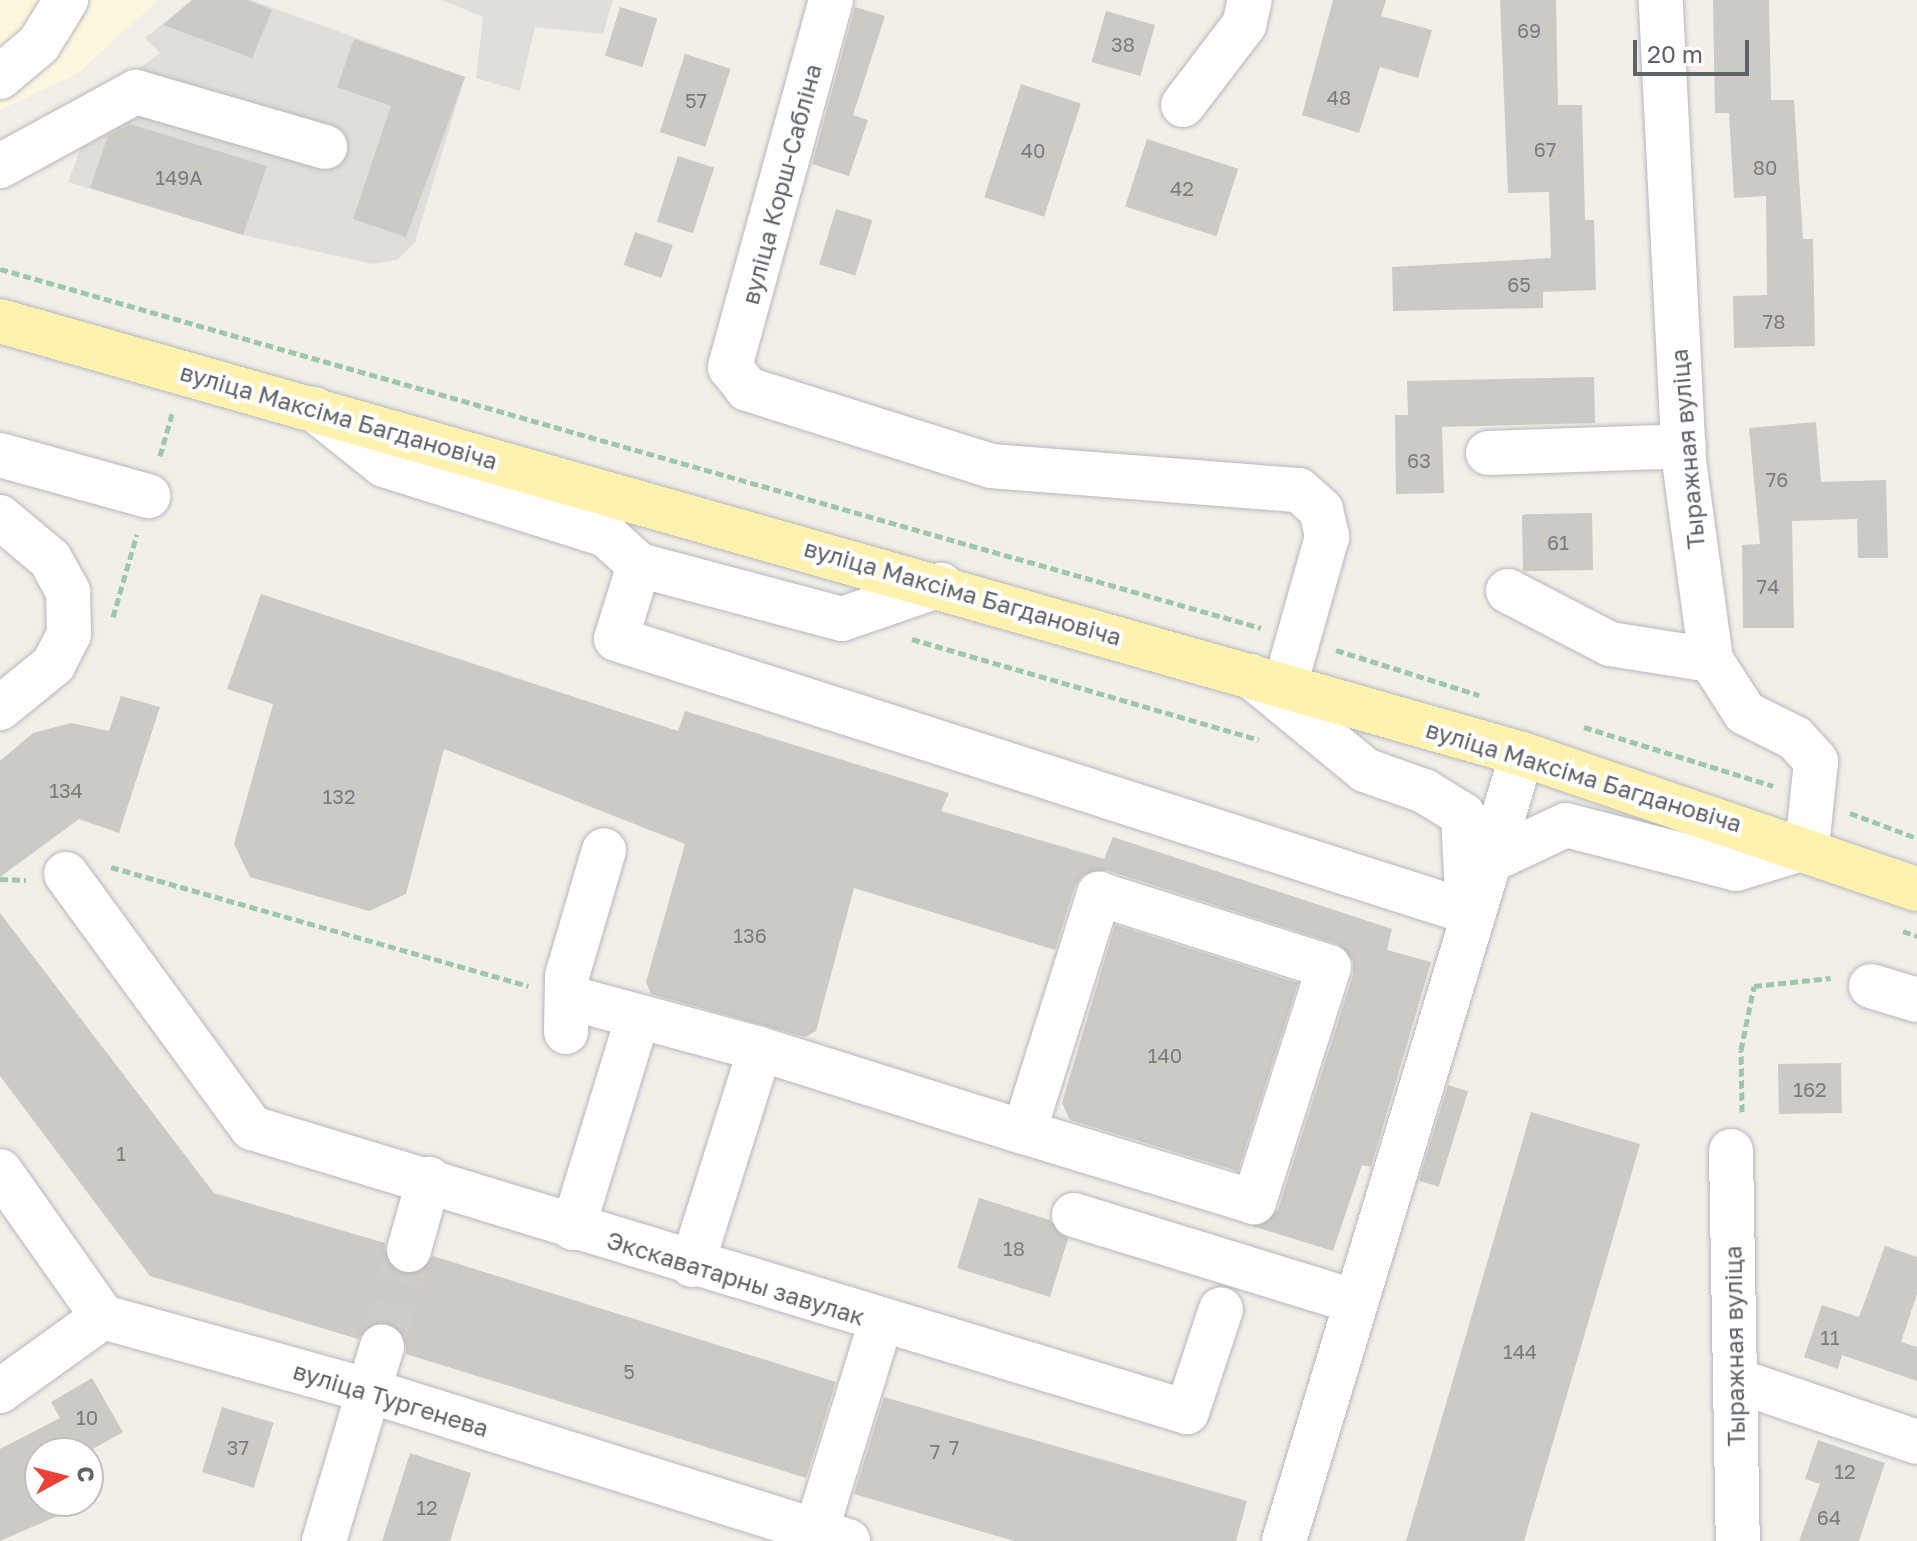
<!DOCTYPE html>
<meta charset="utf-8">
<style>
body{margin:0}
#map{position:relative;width:1917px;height:1541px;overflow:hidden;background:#f1efe8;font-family:"Golos Text",sans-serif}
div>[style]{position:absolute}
.commercial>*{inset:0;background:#fef7e0}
.industrial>*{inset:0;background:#e0deda}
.building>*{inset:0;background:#cccac5;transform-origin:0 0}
.minor-tunnel>*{height:44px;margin-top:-22px;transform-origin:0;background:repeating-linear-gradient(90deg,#ccccc8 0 44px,transparent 0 66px)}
.path>*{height:5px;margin-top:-2.5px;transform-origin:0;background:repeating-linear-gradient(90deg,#9cc7a9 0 8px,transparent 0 12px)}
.roads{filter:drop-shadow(0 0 2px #b5b8bc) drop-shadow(0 0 2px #b5b8bc)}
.minor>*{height:44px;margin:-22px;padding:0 22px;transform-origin:22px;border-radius:22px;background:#fff}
.major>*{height:44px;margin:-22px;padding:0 22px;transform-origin:22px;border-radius:22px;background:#fff2af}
span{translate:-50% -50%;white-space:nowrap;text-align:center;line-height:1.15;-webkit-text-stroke:8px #fff;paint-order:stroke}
.number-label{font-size:20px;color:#7a7d7f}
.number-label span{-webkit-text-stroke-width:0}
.street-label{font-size:24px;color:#5f6368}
.north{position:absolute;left:24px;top:1437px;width:80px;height:80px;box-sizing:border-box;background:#fff;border:2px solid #bfc1c3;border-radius:50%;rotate:83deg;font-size:22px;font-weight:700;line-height:32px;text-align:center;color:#5f6368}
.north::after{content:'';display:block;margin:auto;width:28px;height:36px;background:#ea4335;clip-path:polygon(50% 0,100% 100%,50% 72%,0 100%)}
.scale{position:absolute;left:1633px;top:40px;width:116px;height:36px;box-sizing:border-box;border:4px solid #5f6368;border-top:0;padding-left:10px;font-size:24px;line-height:28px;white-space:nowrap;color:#5f6368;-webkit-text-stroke:6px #fff;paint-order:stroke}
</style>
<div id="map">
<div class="commercial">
<i style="clip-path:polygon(0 0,158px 0,78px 73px,0 110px)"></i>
</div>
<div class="industrial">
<i style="clip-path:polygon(192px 0,251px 0,465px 77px,415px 242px,397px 260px,373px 264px,243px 235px,68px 182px,91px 121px,85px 109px,160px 53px,145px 38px)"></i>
<i style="clip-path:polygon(442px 0,613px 0,603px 34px,535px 27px,520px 91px,476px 78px,483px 17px)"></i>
</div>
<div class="building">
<i style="clip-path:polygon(192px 0,247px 0,272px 10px,252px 58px,163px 25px)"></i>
<i style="clip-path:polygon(1333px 0,1386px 0,1381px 16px,1432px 30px,1418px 78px,1380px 67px,1359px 133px,1302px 115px)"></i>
<i style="clip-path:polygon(1500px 0,1556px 0,1558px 105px,1582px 105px,1585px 220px,1594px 220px,1596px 290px,1543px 292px,1543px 308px,1393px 311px,1392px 267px,1551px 258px,1549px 192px,1508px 193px)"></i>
<i style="clip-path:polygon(1713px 0,1769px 0,1771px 100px,1794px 100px,1803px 239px,1813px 239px,1815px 346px,1734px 348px,1733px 296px,1767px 295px,1766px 196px,1734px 198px,1729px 113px,1715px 113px)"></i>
<i style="left:620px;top:7px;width:39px;height:51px;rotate:17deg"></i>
<i style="clip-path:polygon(855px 7px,885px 16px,853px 115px,868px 120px,849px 176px,812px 164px)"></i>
<i style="left:1106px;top:11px;width:51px;height:53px;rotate:16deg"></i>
<i style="clip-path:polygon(354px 39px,465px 77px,406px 237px,353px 219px,391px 106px,337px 87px)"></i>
<i style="left:685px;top:54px;width:48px;height:82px;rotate:18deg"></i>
<i style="left:1021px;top:84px;width:63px;height:119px;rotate:18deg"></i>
<i style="clip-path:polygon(130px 124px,267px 166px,243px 235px,90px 188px,108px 136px)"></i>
<i style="left:1147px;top:139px;width:96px;height:71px;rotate:18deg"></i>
<i style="left:678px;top:156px;width:38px;height:69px;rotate:18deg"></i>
<i style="left:836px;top:209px;width:38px;height:58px;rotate:17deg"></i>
<i style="left:635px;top:232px;width:40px;height:35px;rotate:19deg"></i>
<i style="clip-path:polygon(1594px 377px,1595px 423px,1442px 427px,1444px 493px,1396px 494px,1395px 415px,1408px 415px,1407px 381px)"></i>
<i style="clip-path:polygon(1816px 422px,1821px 482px,1886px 480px,1888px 558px,1858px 558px,1857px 519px,1792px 521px,1794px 628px,1743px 628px,1742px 545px,1760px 544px,1749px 428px)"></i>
<i style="left:1592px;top:513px;width:57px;height:70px;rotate:89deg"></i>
<i style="clip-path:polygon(261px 594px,678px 731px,685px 711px,949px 793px,941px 811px,1104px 859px,1113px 837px,1392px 929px,1387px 950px,1431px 962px,1371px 1167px,1362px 1165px,1333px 1251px,1252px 1226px,1278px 1210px,1353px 975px,1353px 961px,1337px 944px,1106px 870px,1083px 875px,1075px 886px,1055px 950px,854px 888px,816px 1031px,805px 1037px,651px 994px,646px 982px,685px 844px,444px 749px,406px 894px,369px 911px,250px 877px,234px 844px,273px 704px,227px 689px)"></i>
<i style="clip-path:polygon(121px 696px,160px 707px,119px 833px,79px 819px,0 877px,0 761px,33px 733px,71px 723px,109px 731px)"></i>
<i style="clip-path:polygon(0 913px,214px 1193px,385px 1243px,385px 1257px,402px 1274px,416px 1274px,433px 1256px,836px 1382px,806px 1478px,406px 1354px,406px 1339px,390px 1322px,375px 1322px,358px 1339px,150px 1276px,0 1076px)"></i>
<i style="clip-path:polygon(1115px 925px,1298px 983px,1238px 1171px,1070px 1120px,1062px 1103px)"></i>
<i style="left:1841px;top:1063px;width:50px;height:63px;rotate:89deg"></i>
<i style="left:1448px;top:1085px;width:21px;height:100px;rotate:17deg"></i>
<i style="clip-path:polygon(1531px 1112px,1640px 1144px,1605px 1265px,1524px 1541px,1406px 1541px)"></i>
<i style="clip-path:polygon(979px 1198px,1050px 1220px,1068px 1239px,1050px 1297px,957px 1268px)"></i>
<i style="clip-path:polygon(1885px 1246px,1917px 1257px,1917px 1294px,1901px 1342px,1917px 1347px,1917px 1381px,1842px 1355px,1838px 1369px,1804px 1357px,1822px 1305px,1859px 1317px)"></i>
<i style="clip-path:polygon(92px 1378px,123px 1432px,86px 1453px,39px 1453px,40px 1501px,64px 1501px,69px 1511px,0 1541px,0 1449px,60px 1418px,51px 1402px)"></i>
<i style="clip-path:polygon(884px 1397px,1247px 1501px,1236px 1541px,1014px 1541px,854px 1494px)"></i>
<i style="left:222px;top:1407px;width:54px;height:68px;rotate:17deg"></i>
<i style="clip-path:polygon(1818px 1440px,1885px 1463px,1859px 1541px,1799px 1541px,1820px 1484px,1805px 1479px)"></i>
<i style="clip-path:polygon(410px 1453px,471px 1473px,450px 1541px,382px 1541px)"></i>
</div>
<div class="minor-tunnel">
<i style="left:382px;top:1346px;width:100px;rotate:-74.3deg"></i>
</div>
<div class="path">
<i style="left:0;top:269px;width:1311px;rotate:15.89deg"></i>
<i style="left:160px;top:456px;width:44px;rotate:-74.1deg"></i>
<i style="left:113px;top:617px;width:86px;rotate:-73.9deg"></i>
<i style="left:912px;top:639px;width:361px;rotate:16.2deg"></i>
<i style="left:1336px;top:650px;width:150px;rotate:17.5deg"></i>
<i style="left:1584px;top:727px;width:198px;rotate:17.3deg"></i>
<i style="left:1850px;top:813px;width:72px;rotate:20.5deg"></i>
<i style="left:111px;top:867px;width:434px;rotate:15.9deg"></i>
<i style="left:0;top:879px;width:26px;rotate:2deg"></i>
<i style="left:1903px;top:931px;width:15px;rotate:20deg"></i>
<i style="left:1742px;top:1112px;width:62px;rotate:-90.9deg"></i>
<i style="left:1741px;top:1050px;width:65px;rotate:-78.5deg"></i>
<i style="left:1754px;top:986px;width:77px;rotate:-5.9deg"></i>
</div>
<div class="roads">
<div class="minor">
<i style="left:831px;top:0;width:381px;rotate:105.4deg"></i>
<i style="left:730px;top:367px;width:28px;rotate:52deg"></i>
<i style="left:747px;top:389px;width:256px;rotate:17.5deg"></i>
<i style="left:991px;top:466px;width:309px;rotate:4.5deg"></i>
<i style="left:1299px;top:490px;width:30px;rotate:42deg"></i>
<i style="left:1321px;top:510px;width:28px;rotate:77deg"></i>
<i style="left:1327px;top:537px;width:154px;rotate:105.8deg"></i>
<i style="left:0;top:77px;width:51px;rotate:-40.2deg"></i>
<i style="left:39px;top:44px;width:52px;rotate:-58.5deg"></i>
<i style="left:1183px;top:105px;width:101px;rotate:-52.7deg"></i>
<i style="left:1244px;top:25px;width:26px;rotate:-77deg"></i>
<i style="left:0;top:166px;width:155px;rotate:-28.6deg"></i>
<i style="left:136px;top:92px;width:197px;rotate:16.2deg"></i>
<i style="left:314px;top:409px;width:90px;rotate:38.7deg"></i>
<i style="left:384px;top:465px;width:233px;rotate:17.5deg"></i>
<i style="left:606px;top:535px;width:45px;rotate:42.3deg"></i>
<i style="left:639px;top:565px;width:210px;rotate:14.9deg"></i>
<i style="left:842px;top:619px;width:105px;rotate:-19deg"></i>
<i style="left:1488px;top:453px;width:196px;rotate:-2deg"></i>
<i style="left:0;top:455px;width:154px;rotate:15.5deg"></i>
<i style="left:0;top:517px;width:65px;rotate:40deg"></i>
<i style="left:50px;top:559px;width:38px;rotate:61deg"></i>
<i style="left:68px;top:592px;width:42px;rotate:88.6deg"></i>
<i style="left:69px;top:634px;width:34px;rotate:117deg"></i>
<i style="left:54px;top:664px;width:70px;rotate:140.8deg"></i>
<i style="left:639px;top:565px;width:77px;rotate:107.3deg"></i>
<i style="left:616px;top:639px;width:895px;rotate:17.77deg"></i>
<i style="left:1508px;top:591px;width:115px;rotate:27.5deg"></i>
<i style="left:1610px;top:644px;width:102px;rotate:9deg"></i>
<i style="left:1251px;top:676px;width:148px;rotate:39.5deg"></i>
<i style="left:1365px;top:770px;width:63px;rotate:19.6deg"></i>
<i style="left:1424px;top:791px;width:46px;rotate:31.6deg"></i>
<i style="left:1463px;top:815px;width:79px;rotate:87.1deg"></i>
<i style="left:1487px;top:862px;width:87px;rotate:-25.1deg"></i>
<i style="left:1566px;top:825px;width:176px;rotate:14.5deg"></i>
<i style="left:1736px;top:869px;width:74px;rotate:-17.2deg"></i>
<i style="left:1807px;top:847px;width:86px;rotate:-84deg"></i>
<i style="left:1816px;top:761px;width:31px;rotate:-132deg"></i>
<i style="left:1795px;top:738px;width:56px;rotate:-153.4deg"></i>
<i style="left:1745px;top:713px;width:63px;rotate:-122.7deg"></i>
<i style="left:1711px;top:660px;width:201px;rotate:-97.7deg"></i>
<i style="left:1684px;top:461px;width:462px;rotate:-92.9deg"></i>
<i style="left:66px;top:874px;width:315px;rotate:53.8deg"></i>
<i style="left:252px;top:1128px;width:977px;rotate:16.9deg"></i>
<i style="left:1187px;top:1412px;width:108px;rotate:-71.7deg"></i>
<i style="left:1099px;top:894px;width:241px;rotate:17.6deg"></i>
<i style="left:1329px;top:967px;width:247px;rotate:107.7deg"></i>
<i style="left:1254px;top:1202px;width:240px;rotate:-163.1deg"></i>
<i style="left:1024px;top:1132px;width:250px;rotate:-72.5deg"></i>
<i style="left:1871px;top:986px;width:48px;rotate:16.9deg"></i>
<i style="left:567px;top:997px;width:200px;rotate:15.1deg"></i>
<i style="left:566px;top:1032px;width:56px;rotate:-89deg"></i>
<i style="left:567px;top:976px;width:131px;rotate:-73.6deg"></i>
<i style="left:1731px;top:1151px;width:390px;rotate:89deg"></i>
<i style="left:0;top:1171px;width:179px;rotate:54.8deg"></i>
<i style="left:103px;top:1317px;width:277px;rotate:15.5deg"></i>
<i style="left:370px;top:1391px;width:501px;rotate:17.42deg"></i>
<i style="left:1074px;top:1215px;width:293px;rotate:17.1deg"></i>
<i style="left:573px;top:1228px;width:221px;rotate:-72.9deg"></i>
<i style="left:409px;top:1250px;width:74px;rotate:-74.3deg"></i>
<i style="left:692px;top:1265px;width:226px;rotate:-72.5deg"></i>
<i style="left:760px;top:1049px;width:277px;rotate:17.5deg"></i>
<i style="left:1735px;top:1380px;width:192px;rotate:18.8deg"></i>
<i style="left:0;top:1391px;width:127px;rotate:-35.7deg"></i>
<i style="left:324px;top:1541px;width:203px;rotate:-73.4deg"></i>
<i style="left:813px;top:1541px;width:229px;rotate:-72.8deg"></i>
<i style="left:1284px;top:1541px;width:822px;rotate:-73.17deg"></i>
</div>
<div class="major">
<i style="left:0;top:321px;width:1582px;rotate:15.88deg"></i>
<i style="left:1522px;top:754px;width:417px;rotate:18.9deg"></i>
</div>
</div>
<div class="number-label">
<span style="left:1529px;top:30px">69</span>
<span style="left:1123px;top:44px">38</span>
<span style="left:1339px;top:97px">48</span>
<span style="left:696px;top:100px">57</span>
<span style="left:1545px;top:149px">67</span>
<span style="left:1033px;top:150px">40</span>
<span style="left:1765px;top:167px">80</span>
<span style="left:179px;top:177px">149А</span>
<span style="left:1182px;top:188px">42</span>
<span style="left:1519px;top:284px">65</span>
<span style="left:1774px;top:321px">78</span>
<span style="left:1419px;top:460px">63</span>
<span style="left:1777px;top:479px">76</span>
<span style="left:1558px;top:542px">61</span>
<span style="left:1768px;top:586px">74</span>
<span style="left:66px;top:790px">134</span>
<span style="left:339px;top:796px">132</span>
<span style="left:750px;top:935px">136</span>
<span style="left:1165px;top:1055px">140</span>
<span style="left:1810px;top:1089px">162</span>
<span style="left:121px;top:1153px">1</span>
<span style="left:1014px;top:1248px">18</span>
<span style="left:1830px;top:1337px">11</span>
<span style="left:1520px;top:1351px">144</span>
<span style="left:629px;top:1371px">5</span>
<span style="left:87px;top:1417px">10</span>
<span style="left:238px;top:1447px">37</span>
<span style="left:954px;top:1447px">7</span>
<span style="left:935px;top:1451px">7</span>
<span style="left:1845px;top:1471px">12</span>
<span style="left:427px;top:1507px">12</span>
<span style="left:1829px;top:1517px">64</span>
</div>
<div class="street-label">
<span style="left:781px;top:184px;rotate:-75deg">вуліца Корш-Сабліна</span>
<span style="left:339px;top:416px;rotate:16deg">вуліца Максіма Багдановіча</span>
<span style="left:1687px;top:449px;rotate:-95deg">Тыражная вуліца</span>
<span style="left:963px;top:592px;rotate:16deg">вуліца Максіма Багдановіча</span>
<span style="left:1584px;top:776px;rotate:17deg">вуліца Максіма Багдановіча</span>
<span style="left:736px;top:1278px;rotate:17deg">Экскаватарны завулак</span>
<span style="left:1734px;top:1346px;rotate:-91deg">Тыражная вуліца</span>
<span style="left:391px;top:1399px;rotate:17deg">вуліца Тургенева</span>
</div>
<div class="north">С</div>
<div class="scale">20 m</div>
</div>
